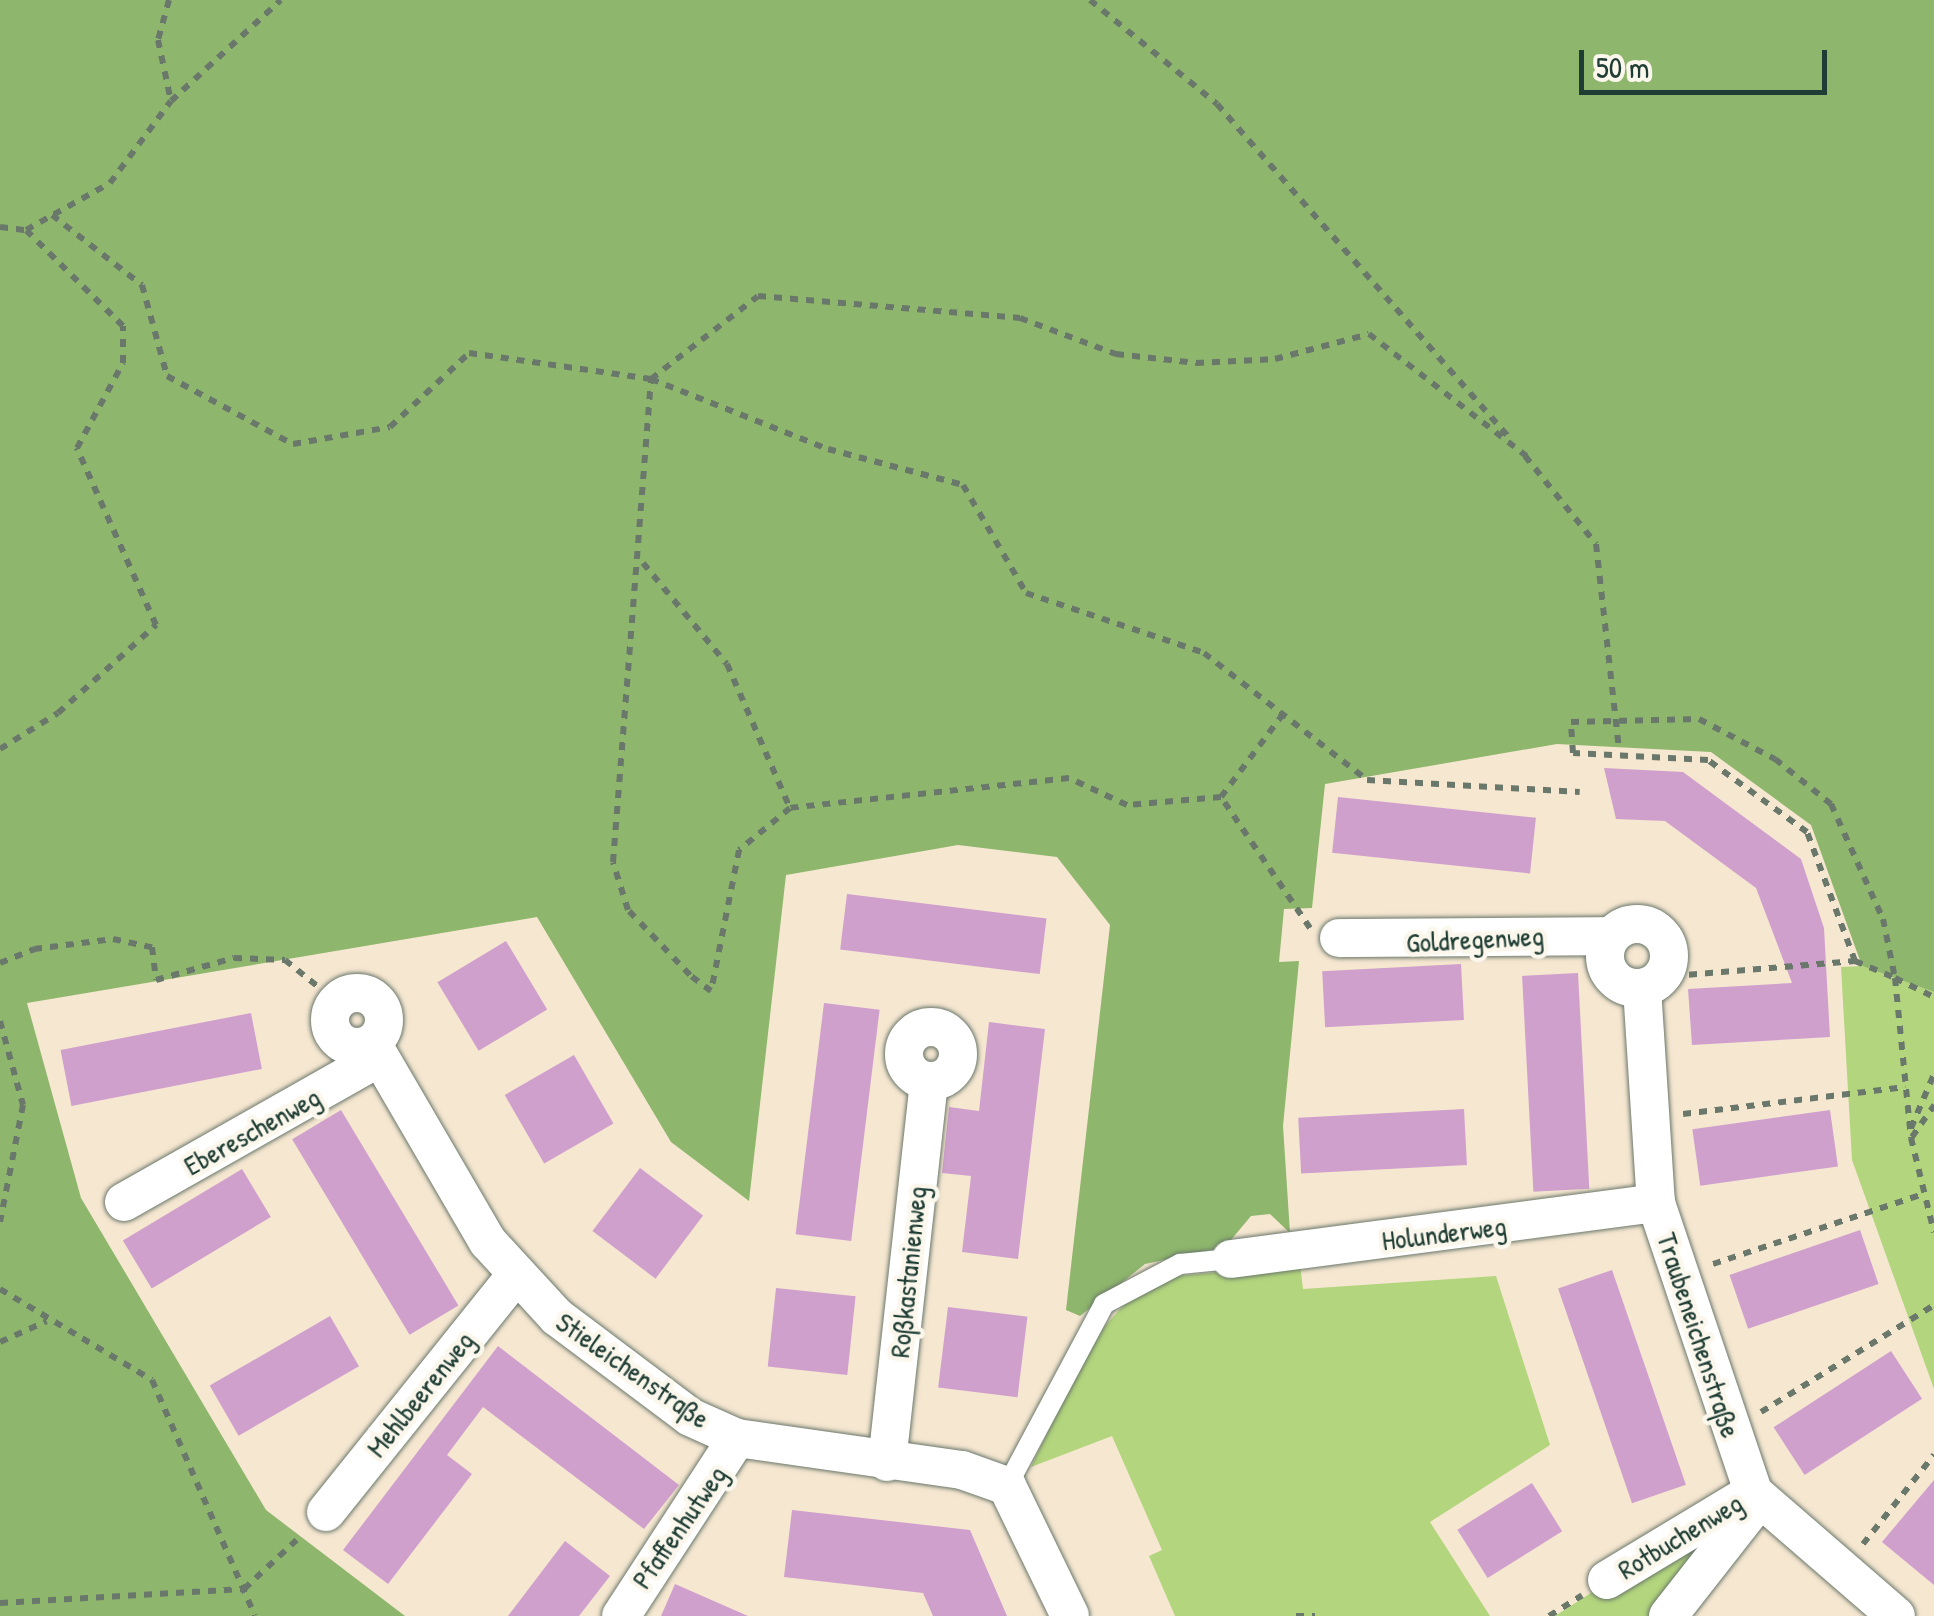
<!DOCTYPE html>
<meta charset="utf-8">
<style>
body{margin:0}
#map{position:relative;width:1934px;height:1616px;overflow:hidden;background:#f6e7d1;font-family:"Patrick Hand",sans-serif}
div>[style]{position:absolute}
.green>*{inset:0;background:#b3d57d}
.forest>*{inset:0;background:#8eb66c}
.building>*{inset:0;background:#d0a0cd;transform-origin:0 0}
.path>*{height:6px;margin-top:-3px;transform-origin:0;background:repeating-linear-gradient(90deg,#6a786b 0 8px,transparent 0 16px)}
.roads{filter:drop-shadow(0 0 2px #6a786b) drop-shadow(0 0 2px #6a786b)}
.lane>*{height:20px;margin:-10px;padding:0 10px;transform-origin:10px;border-radius:10px;background:#fff}
.street>*{height:38px;margin:-19px;padding:0 19px;transform-origin:19px;border-radius:19px;background:#fff}
.street>.ring{margin:-19px;padding:0;box-sizing:content-box;background:none;border:38px solid #fff;border-radius:50%}
span{translate:-50% -50%;white-space:nowrap;text-align:center;line-height:1.15;-webkit-text-stroke:9px #fbf7ec;paint-order:stroke}
.street-label{font-size:28px;color:#1f3d34}
.scale{position:absolute;left:1579px;top:50px;width:248px;height:45px;box-sizing:border-box;border:5px solid #1f3d34;border-top:0;padding-left:12px;font-size:30px;line-height:35px;white-space:nowrap;color:#1f3d34;-webkit-text-stroke:8px #fbf7ec;paint-order:stroke}
</style>
<div id="map">
<div class="green">
<i style="clip-path:polygon(1862px 966px,1934px 992px,1934px 1389px,1852px 1160px,1841px 967px)"></i>
<i style="clip-path:polygon(1300px 1264px,1303px 1289px,1496px 1276px,1550px 1445px,1430px 1522px,1490px 1616px,1175px 1616px,1149px 1556px,1162px 1550px,1112px 1436px,1031px 1467px,1088px 1345px,1129px 1299px,1178px 1276px)"></i>
<i style="clip-path:polygon(1706px 1541px,1649px 1616px,1555px 1616px,1605px 1584px)"></i>
</div>
<div class="forest">
<i style="clip-path:polygon(0 0,1934px 0,1934px 992px,1862px 966px,1811px 825px,1711px 752px,1557px 744px,1325px 784px,1312px 908px,1284px 909px,1279px 962px,1299px 961px,1283px 1126px,1290px 1233px,1270px 1214px,1251px 1216px,1225px 1247px,1145px 1264px,1080px 1316px,1066px 1310px,1110px 925px,1057px 857px,958px 845px,786px 875px,749px 1201px,671px 1142px,537px 917px,27px 1003px,81px 1198px,266px 1510px,405px 1616px,0 1616px)"></i>
</div>
<div class="building">
<i style="clip-path:polygon(1604px 768px,1683px 772px,1801px 859px,1824px 928px,1830px 1037px,1692px 1045px,1688px 989px,1792px 983px,1756px 888px,1665px 821px,1616px 819px)"></i>
<i style="left:1338px;top:797px;width:199px;height:56px;rotate:6deg"></i>
<i style="left:847px;top:894px;width:201px;height:56px;rotate:7deg"></i>
<i style="left:506px;top:941px;width:80px;height:80px;rotate:59deg"></i>
<i style="left:1461px;top:964px;width:56px;height:139px;rotate:87deg"></i>
<i style="left:1578px;top:973px;width:216px;height:56px;rotate:87deg"></i>
<i style="left:824px;top:1003px;width:56px;height:233px;rotate:7deg"></i>
<i style="left:251px;top:1013px;width:57px;height:194px;rotate:79deg"></i>
<i style="clip-path:polygon(989px 1022px,1045px 1029px,1018px 1259px,962px 1252px,971px 1176px,942px 1173px,949px 1107px,979px 1111px)"></i>
<i style="left:574px;top:1055px;width:79px;height:80px;rotate:60deg"></i>
<i style="left:1464px;top:1109px;width:56px;height:166px;rotate:87deg"></i>
<i style="left:341px;top:1110px;width:228px;height:57px;rotate:59deg"></i>
<i style="left:1830px;top:1110px;width:57px;height:139px;rotate:82deg"></i>
<i style="left:640px;top:1168px;width:79px;height:79px;rotate:37deg"></i>
<i style="left:242px;top:1169px;width:56px;height:139px;rotate:59deg"></i>
<i style="left:1860px;top:1230px;width:57px;height:138px;rotate:71deg"></i>
<i style="left:1612px;top:1270px;width:227px;height:57px;rotate:71deg"></i>
<i style="left:776px;top:1288px;width:80px;height:79px;rotate:6deg"></i>
<i style="left:948px;top:1307px;width:80px;height:81px;rotate:7deg"></i>
<i style="left:330px;top:1316px;width:58px;height:139px;rotate:60deg"></i>
<i style="clip-path:polygon(498px 1346px,679px 1485px,644px 1529px,483px 1407px,447px 1455px,472px 1474px,388px 1584px,343px 1550px)"></i>
<i style="left:1891px;top:1351px;width:57px;height:140px;rotate:57deg"></i>
<i style="clip-path:polygon(1934px 1480px,1934px 1585px,1882px 1542px)"></i>
<i style="left:1532px;top:1483px;width:57px;height:88px;rotate:58deg"></i>
<i style="clip-path:polygon(792px 1510px,970px 1530px,1007px 1616px,933px 1616px,923px 1593px,784px 1577px)"></i>
<i style="clip-path:polygon(565px 1541px,610px 1576px,579px 1616px,508px 1616px)"></i>
<i style="clip-path:polygon(675px 1584px,748px 1616px,661px 1616px)"></i>
</div>
<div class="path">
<i style="left:169px;top:0;width:41px;rotate:105.4deg"></i>
<i style="left:158px;top:40px;width:62px;rotate:78deg"></i>
<i style="left:1090px;top:0;width:164px;rotate:39.3deg"></i>
<i style="left:1217px;top:104px;width:445px;rotate:48.8deg"></i>
<i style="left:52px;top:215px;width:114px;rotate:37.9deg"></i>
<i style="left:142px;top:285px;width:94px;rotate:74.6deg"></i>
<i style="left:167px;top:376px;width:143px;rotate:28.4deg"></i>
<i style="left:293px;top:444px;width:98px;rotate:-9.9deg"></i>
<i style="left:390px;top:427px;width:108px;rotate:-43.1deg"></i>
<i style="left:469px;top:353px;width:184px;rotate:8.1deg"></i>
<i style="left:651px;top:379px;width:135px;rotate:-37.8deg"></i>
<i style="left:758px;top:296px;width:263px;rotate:4.8deg"></i>
<i style="left:1020px;top:318px;width:103px;rotate:20.6deg"></i>
<i style="left:1116px;top:354px;width:81px;rotate:6.4deg"></i>
<i style="left:1196px;top:363px;width:79px;rotate:-2.9deg"></i>
<i style="left:1275px;top:359px;width:97px;rotate:-14.9deg"></i>
<i style="left:1369px;top:334px;width:199px;rotate:37.8deg"></i>
<i style="left:0;top:227px;width:26px;rotate:7deg"></i>
<i style="left:26px;top:230px;width:96px;rotate:-29.2deg"></i>
<i style="left:110px;top:183px;width:102px;rotate:-53.4deg"></i>
<i style="left:171px;top:101px;width:149px;rotate:-42.6deg"></i>
<i style="left:1525px;top:456px;width:113px;rotate:51.1deg"></i>
<i style="left:1596px;top:544px;width:207px;rotate:83.6deg"></i>
<i style="left:643px;top:563px;width:131px;rotate:50.3deg"></i>
<i style="left:727px;top:664px;width:157px;rotate:66.4deg"></i>
<i style="left:0;top:749px;width:68px;rotate:-31.8deg"></i>
<i style="left:58px;top:713px;width:132px;rotate:-41.9deg"></i>
<i style="left:156px;top:625px;width:194px;rotate:-114.1deg"></i>
<i style="left:77px;top:448px;width:97px;rotate:-61.6deg"></i>
<i style="left:123px;top:363px;width:37px;rotate:-90deg"></i>
<i style="left:123px;top:326px;width:136px;rotate:-135.3deg"></i>
<i style="left:1221px;top:797px;width:104px;rotate:-53.2deg"></i>
<i style="left:1310px;top:928px;width:158px;rotate:-124.2deg"></i>
<i style="left:1221px;top:797px;width:94px;rotate:175.1deg"></i>
<i style="left:1127px;top:805px;width:64px;rotate:-155deg"></i>
<i style="left:1069px;top:778px;width:281px;rotate:173.9deg"></i>
<i style="left:790px;top:808px;width:66px;rotate:140.5deg"></i>
<i style="left:739px;top:850px;width:144px;rotate:101.2deg"></i>
<i style="left:711px;top:991px;width:26px;rotate:-143deg"></i>
<i style="left:690px;top:975px;width:90px;rotate:-133.6deg"></i>
<i style="left:628px;top:910px;width:50px;rotate:-107.4deg"></i>
<i style="left:613px;top:862px;width:484px;rotate:-85.5deg"></i>
<i style="left:651px;top:379px;width:190px;rotate:21.6deg"></i>
<i style="left:828px;top:449px;width:140px;rotate:14.9deg"></i>
<i style="left:963px;top:485px;width:125px;rotate:59.7deg"></i>
<i style="left:1026px;top:593px;width:188px;rotate:18.6deg"></i>
<i style="left:1204px;top:653px;width:207px;rotate:37.9deg"></i>
<i style="left:1367px;top:780px;width:213px;rotate:3.2deg"></i>
<i style="left:1855px;top:961px;width:138px;rotate:-110.4deg"></i>
<i style="left:1807px;top:832px;width:122px;rotate:-144deg"></i>
<i style="left:1708px;top:760px;width:135px;rotate:-177deg"></i>
<i style="left:1573px;top:753px;width:31px;rotate:-94deg"></i>
<i style="left:1571px;top:722px;width:128px;rotate:-1.3deg"></i>
<i style="left:1699px;top:719px;width:86px;rotate:27.8deg"></i>
<i style="left:1775px;top:759px;width:72px;rotate:38.8deg"></i>
<i style="left:1831px;top:804px;width:126px;rotate:65.7deg"></i>
<i style="left:1883px;top:919px;width:60px;rotate:78.5deg"></i>
<i style="left:1895px;top:978px;width:43px;rotate:26deg"></i>
<i style="left:0;top:963px;width:37px;rotate:-22deg"></i>
<i style="left:34px;top:949px;width:80px;rotate:-7.2deg"></i>
<i style="left:113px;top:939px;width:40px;rotate:12deg"></i>
<i style="left:152px;top:947px;width:33px;rotate:83deg"></i>
<i style="left:156px;top:980px;width:81px;rotate:-15.8deg"></i>
<i style="left:234px;top:958px;width:51px;rotate:2.2deg"></i>
<i style="left:285px;top:960px;width:67px;rotate:38.9deg"></i>
<i style="left:1673px;top:976px;width:183px;rotate:-4.7deg"></i>
<i style="left:1855px;top:961px;width:43px;rotate:23deg"></i>
<i style="left:1895px;top:978px;width:161px;rotate:84.3deg"></i>
<i style="left:1911px;top:1138px;width:97px;rotate:76.3deg"></i>
<i style="left:0;top:1021px;width:87px;rotate:74.7deg"></i>
<i style="left:23px;top:1105px;width:119px;rotate:101.1deg"></i>
<i style="left:1683px;top:1114px;width:224px;rotate:-6.9deg"></i>
<i style="left:1911px;top:1128px;width:59px;rotate:-66.9deg"></i>
<i style="left:1912px;top:1137px;width:39px;rotate:-55deg"></i>
<i style="left:1713px;top:1264px;width:218px;rotate:-18.4deg"></i>
<i style="left:0;top:1289px;width:177px;rotate:30.9deg"></i>
<i style="left:152px;top:1380px;width:257px;rotate:66.4deg"></i>
<i style="left:0;top:1342px;width:51px;rotate:-24.1deg"></i>
<i style="left:1761px;top:1412px;width:203px;rotate:-31.7deg"></i>
<i style="left:1863px;top:1544px;width:114px;rotate:-51.4deg"></i>
<i style="left:0;top:1603px;width:244px;rotate:-3.3deg"></i>
<i style="left:244px;top:1589px;width:79px;rotate:-43deg"></i>
<i style="left:1296px;top:1616px;width:19px"></i>
<i style="left:1549px;top:1616px;width:39px;rotate:-32deg"></i>
</div>
<div class="roads">
<div class="lane">
<i style="left:1007px;top:1486px;width:206px;rotate:-61.9deg"></i>
<i style="left:1104px;top:1304px;width:86px;rotate:-27.8deg"></i>
<i style="left:1180px;top:1264px;width:51px;rotate:-5.6deg"></i>
</div>
<div class="street">
<i class="ring" style="left:1605px;top:924px;width:26px;height:26px"></i>
<i style="left:1339px;top:938px;width:272px;rotate:-0.4deg"></i>
<i style="left:1642px;top:988px;width:215px;rotate:86.3deg"></i>
<i style="left:1656px;top:1203px;width:305px;rotate:71.4deg"></i>
<i style="left:1753px;top:1492px;width:189px;rotate:40.9deg"></i>
<i class="ring" style="left:330px;top:993px;width:16px;height:16px"></i>
<i class="ring" style="left:904px;top:1027px;width:16px;height:16px"></i>
<i style="left:372px;top:1043px;width:230px;rotate:59.8deg"></i>
<i style="left:488px;top:1242px;width:102px;rotate:47.4deg"></i>
<i style="left:557px;top:1317px;width:166px;rotate:36.9deg"></i>
<i style="left:690px;top:1417px;width:51px;rotate:24.1deg"></i>
<i style="left:737px;top:1438px;width:227px;rotate:8.1deg"></i>
<i style="left:962px;top:1470px;width:48px;rotate:19.6deg"></i>
<i style="left:1007px;top:1486px;width:144px;rotate:64.1deg"></i>
<i style="left:124px;top:1202px;width:293px;rotate:-29.5deg"></i>
<i style="left:1231px;top:1259px;width:429px;rotate:-7.5deg"></i>
<i style="left:887px;top:1462px;width:383px;rotate:-83.7deg"></i>
<i style="left:326px;top:1512px;width:301px;rotate:-51.3deg"></i>
<i style="left:1607px;top:1580px;width:170px;rotate:-31.1deg"></i>
<i style="left:621px;top:1616px;width:212px;rotate:-56.9deg"></i>
<i style="left:1668px;top:1616px;width:147px;rotate:-51.9deg"></i>
</div>
</div>
<div class="street-label">
<span style="left:1475px;top:939px;rotate:-3deg">Goldregenweg</span>
<span style="left:252px;top:1131px;rotate:-29deg">Ebereschenweg</span>
<span style="left:1444px;top:1233px;rotate:-7deg">Holunderweg</span>
<span style="left:908px;top:1272px;rotate:-84deg">Roßkastanienweg</span>
<span style="left:1699px;top:1335px;rotate:72deg">Traubeneichenstraße</span>
<span style="left:633px;top:1370px;rotate:35deg">Stieleichenstraße</span>
<span style="left:420px;top:1394px;rotate:-51deg">Mehlbeerenweg</span>
<span style="left:679px;top:1527px;rotate:-55deg">Pfaffenhutweg</span>
<span style="left:1680px;top:1536px;rotate:-31deg">Rotbuchenweg</span>
</div>
<div class="scale">50 m</div>
</div>
